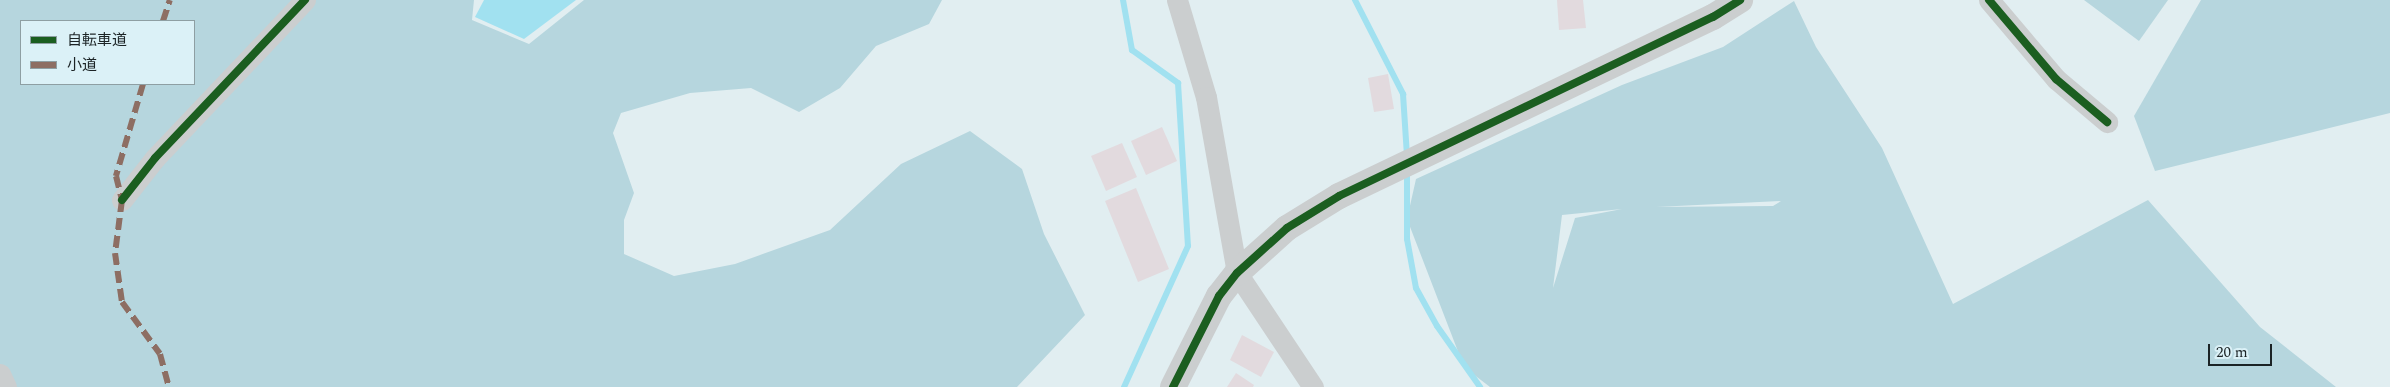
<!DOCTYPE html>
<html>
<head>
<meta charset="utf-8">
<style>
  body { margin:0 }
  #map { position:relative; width:2390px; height:387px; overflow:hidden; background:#e1eef1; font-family:Spectral,"Noto Sans JP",serif }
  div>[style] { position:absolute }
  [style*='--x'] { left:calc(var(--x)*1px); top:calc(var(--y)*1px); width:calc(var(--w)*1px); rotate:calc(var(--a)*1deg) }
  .green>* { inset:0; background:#b6d6de }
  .water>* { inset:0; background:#a1e1f0 }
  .stream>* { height:6px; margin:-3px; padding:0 3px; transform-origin:3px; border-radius:3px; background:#a1e1f0 }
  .building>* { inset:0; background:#e2dade }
  .minor>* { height:21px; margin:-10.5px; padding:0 10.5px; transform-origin:10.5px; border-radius:10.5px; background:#cbcecf }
  .tertiary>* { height:26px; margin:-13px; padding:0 13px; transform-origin:13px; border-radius:13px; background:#cbcecf }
  .quiet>* { height:6px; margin-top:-3px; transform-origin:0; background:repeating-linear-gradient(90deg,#8d6e63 0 12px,transparent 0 18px) }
  .cycleway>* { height:8px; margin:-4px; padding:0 4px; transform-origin:4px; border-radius:4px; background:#1b5e20 }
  span { translate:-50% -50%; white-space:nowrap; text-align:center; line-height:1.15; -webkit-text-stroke:5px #dbf1f7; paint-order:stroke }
  .legend { position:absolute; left:20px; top:20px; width:175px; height:65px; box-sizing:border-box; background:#dbf1f7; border:1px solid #8e9fa3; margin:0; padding:6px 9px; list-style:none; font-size:15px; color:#1b2325 }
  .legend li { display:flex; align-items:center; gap:10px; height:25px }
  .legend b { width:25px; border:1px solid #8e9fa3 }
  .scale { position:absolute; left:2208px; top:344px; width:64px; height:22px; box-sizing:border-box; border:2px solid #1b2325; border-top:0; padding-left:6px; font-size:15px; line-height:18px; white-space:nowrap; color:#1b2325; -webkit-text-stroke:4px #dbf1f7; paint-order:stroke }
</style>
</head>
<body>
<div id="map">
  <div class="green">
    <div style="clip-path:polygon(evenodd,0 0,474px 0,472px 20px,529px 44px,584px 0,942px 0,929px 24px,876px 46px,840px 88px,799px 112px,751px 88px,690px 93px,621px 113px,613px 133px,634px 193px,624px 220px,624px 254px,674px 276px,735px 264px,830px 230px,901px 164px,970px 131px,1022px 169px,1044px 234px,1085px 315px,1017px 387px,0 387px,0 0,21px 21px,194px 21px,194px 84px,21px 84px,21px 21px)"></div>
    <div style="clip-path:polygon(2084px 0,2168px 0,2139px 41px)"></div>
    <div style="clip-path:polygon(2201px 0,2390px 0,2390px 113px,2155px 171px,2134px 116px)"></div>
    <div style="clip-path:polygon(evenodd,1794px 1px,1816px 47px,1882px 148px,1953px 304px,2148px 200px,2260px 327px,2336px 387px,1490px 387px,1464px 367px,1407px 219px,1416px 179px,1622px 85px,1723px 47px,1794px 1px,1781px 201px,1773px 206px,1655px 207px,1656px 207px,1781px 201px,1794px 1px,1622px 209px,1575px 218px,1553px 288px,1562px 215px,1622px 209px)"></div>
  </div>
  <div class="water">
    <div style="clip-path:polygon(484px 0,576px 0,524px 39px,475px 17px)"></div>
  </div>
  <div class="stream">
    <div style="--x:1123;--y:0;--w:51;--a:79.8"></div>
    <div style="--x:1132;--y:50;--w:57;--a:35.7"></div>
    <div style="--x:1178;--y:83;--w:163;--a:86.5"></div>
    <div style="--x:1188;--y:246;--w:155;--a:114.4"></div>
    <div style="--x:1355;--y:0;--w:106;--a:62.9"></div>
    <div style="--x:1403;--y:94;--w:62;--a:86.3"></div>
    <div style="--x:1407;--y:171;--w:68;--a:90"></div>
    <div style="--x:1407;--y:239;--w:50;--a:79.6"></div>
    <div style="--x:1416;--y:288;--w:43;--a:61.1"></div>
    <div style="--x:1437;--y:326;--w:75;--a:54.8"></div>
  </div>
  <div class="building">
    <div style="clip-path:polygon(1557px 0,1583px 0,1586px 28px,1559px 30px)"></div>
    <div style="clip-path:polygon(1388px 74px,1394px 109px,1374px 112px,1368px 78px)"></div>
    <div style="clip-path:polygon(1162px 127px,1177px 161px,1146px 175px,1131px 141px)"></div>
    <div style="clip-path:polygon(1122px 143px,1137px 177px,1106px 191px,1091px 156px)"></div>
    <div style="clip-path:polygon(1136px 188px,1169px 269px,1138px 282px,1105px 201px)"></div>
    <div style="clip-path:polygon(1242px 335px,1274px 352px,1261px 377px,1230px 360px)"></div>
    <div style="clip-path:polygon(1236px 373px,1254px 385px,1253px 387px,1227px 387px)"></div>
  </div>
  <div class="minor">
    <div style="--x:1177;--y:0;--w:101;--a:73.4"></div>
    <div style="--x:1206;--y:97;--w:179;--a:80"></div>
    <div style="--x:1237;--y:273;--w:137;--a:56.3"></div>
    <div style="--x:1989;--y:0;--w:104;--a:49.7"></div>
    <div style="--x:2056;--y:79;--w:67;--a:40.1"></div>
    <div style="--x:122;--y:200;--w:53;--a:-51.8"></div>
    <div style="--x:155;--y:158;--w:218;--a:-46.5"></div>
    <div style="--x:0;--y:374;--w:14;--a:65"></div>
  </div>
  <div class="tertiary">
    <div style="--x:1173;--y:387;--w:102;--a:-63.2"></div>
    <div style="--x:1219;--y:296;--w:29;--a:-52"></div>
    <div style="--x:1237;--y:273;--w:67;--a:-42"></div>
    <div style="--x:1287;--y:228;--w:61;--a:-31.6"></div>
    <div style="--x:1339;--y:196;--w:415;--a:-25.6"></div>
    <div style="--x:1713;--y:17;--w:32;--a:-32"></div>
  </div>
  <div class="quiet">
    <div style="--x:163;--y:21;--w:22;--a:-72"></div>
    <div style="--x:143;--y:84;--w:96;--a:106.4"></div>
    <div style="--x:116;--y:176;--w:25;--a:76"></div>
    <div style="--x:122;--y:200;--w:53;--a:97.5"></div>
    <div style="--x:115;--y:253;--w:49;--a:81.9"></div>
    <div style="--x:122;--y:302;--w:64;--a:53.8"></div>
    <div style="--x:160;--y:354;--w:34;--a:75"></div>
  </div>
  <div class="cycleway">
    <div style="--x:1989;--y:0;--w:104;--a:49.7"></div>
    <div style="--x:2056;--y:79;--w:67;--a:40.1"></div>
    <div style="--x:122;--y:200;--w:53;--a:-51.8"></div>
    <div style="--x:155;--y:158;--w:218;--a:-46.5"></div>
    <div style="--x:1173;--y:387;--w:102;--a:-63.2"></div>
    <div style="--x:1219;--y:296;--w:29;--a:-52"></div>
    <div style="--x:1237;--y:273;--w:67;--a:-42"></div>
    <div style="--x:1287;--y:228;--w:61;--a:-31.6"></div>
    <div style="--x:1339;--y:196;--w:415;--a:-25.6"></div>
    <div style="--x:1713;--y:17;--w:32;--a:-32"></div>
  </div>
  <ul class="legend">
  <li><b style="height:6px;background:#1b5e20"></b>自転車道</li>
  <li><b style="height:6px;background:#8d6e63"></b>小道</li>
  </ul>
  <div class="scale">20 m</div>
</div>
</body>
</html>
